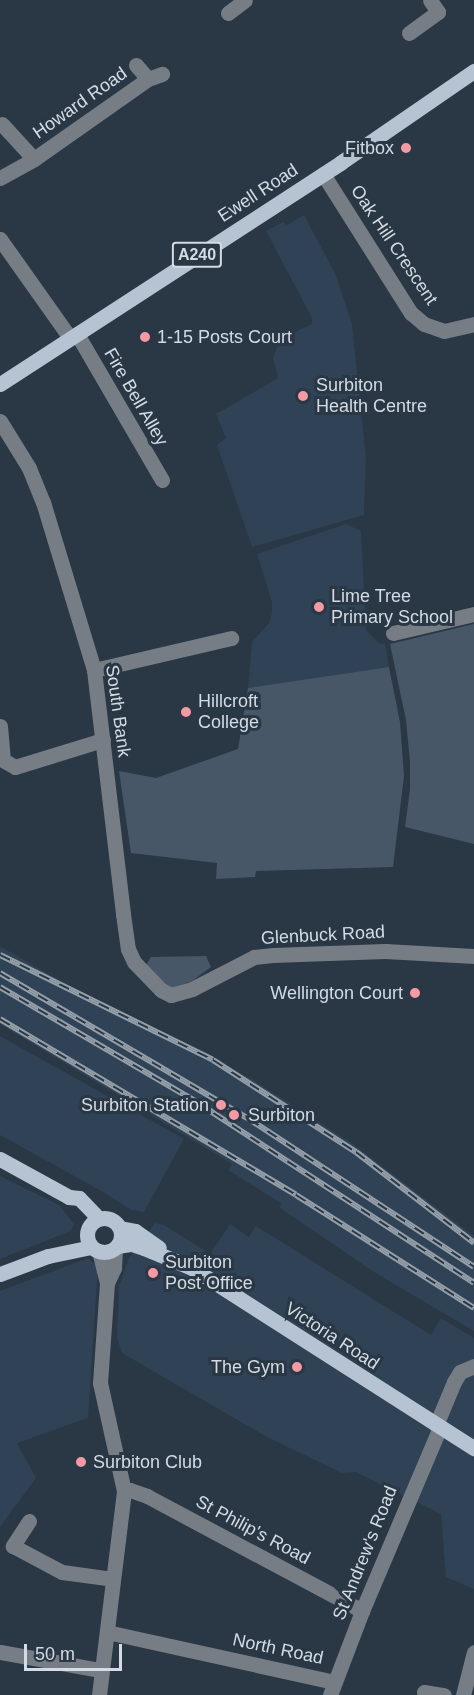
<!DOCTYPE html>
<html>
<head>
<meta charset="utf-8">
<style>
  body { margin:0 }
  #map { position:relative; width:474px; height:1695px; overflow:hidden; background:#2a3745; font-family:Helvetica,sans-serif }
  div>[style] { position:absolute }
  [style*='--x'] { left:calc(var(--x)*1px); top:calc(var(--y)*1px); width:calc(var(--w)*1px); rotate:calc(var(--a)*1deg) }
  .built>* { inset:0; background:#304255 }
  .green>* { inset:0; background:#485768 }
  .minor>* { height:15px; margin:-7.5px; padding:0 7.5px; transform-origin:7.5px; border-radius:7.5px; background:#767d84 }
  .major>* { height:15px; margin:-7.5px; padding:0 7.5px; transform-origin:7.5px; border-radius:7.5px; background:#b6c3d2 }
  .major>.ring { margin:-7.5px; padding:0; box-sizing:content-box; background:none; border:15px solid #b6c3d2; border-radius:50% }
  .rail>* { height:6px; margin-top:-3px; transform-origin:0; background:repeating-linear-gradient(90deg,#2a3745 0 11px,#959fa9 0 22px); box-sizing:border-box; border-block:2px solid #959fa9 }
  .dots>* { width:16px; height:16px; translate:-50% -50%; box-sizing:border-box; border:3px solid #2a3745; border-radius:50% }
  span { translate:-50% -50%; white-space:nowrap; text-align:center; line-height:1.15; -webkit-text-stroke:6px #2a3745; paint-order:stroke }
  .shield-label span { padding:2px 4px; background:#2a3745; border:2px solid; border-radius:4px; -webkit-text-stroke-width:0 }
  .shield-label { font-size:16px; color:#d3dbe4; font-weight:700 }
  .street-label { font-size:18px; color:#d3dbe4 }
  .poi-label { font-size:18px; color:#d3dbe4 }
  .right { translate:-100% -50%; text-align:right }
  .left { translate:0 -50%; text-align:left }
  .scale { position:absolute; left:24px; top:1644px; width:98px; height:27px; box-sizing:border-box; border:3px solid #d3dbe4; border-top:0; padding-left:8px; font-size:18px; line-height:21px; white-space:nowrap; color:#d3dbe4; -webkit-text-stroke:4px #2a3745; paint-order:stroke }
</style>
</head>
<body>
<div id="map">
  <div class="built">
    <div style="clip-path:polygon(304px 215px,335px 273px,352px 324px,366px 458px,364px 515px,252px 547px,217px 445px,226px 438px,216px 414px,278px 378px,273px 358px,277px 348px,297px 331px,312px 324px,312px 318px,266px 231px,283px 222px,287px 225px)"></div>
    <div style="clip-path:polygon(346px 524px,361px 531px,366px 630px,379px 643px,385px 644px,389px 667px,248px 688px,252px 642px,269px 623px,272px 612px,272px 602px,257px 554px)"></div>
    <div style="clip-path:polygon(0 946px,62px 982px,250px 1078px,353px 1144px,474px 1236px,474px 1331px,377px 1274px,280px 1208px,281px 1203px,228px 1170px,232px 1164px,0 1024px)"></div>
    <div style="clip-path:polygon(0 1036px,184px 1139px,144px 1212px,131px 1210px,103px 1192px,0 1135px)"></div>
    <div style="clip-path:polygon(0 1176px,59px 1205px,74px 1224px,71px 1231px,0 1259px)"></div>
    <div style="clip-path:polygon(155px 1223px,164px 1225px,210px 1254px,230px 1224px,249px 1237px,256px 1226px,431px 1335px,441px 1318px,474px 1338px,474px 1589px,446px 1577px,441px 1514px,356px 1472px,342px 1473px,265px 1436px,122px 1353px,117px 1338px,119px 1286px,129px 1258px)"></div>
    <div style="clip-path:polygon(88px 1258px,98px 1267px,88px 1418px,17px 1443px,36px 1478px,0 1527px,0 1291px)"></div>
  </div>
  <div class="green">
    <div style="clip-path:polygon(474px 624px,474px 844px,405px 827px,410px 789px,410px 762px,406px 720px,390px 644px)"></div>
    <div style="clip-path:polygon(389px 667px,400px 722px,404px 776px,393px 867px,256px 871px,255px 877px,216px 879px,217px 863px,131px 853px,119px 771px,156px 778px,238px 749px,248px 688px)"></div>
    <div style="clip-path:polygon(206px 956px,211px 967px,192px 981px,173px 988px,163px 985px,146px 965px,151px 957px)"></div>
  </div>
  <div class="minor">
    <div style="--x:228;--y:13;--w:21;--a:-37"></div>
    <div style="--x:409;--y:33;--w:36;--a:-36"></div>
    <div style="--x:438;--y:12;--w:14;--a:-124"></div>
    <div style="--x:136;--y:65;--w:18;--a:49"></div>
    <div style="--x:2;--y:124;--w:47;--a:47.6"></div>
    <div style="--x:323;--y:174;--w:165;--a:57.7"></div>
    <div style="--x:411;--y:313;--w:17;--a:40"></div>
    <div style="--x:424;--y:324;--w:21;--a:19"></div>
    <div style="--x:444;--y:331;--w:31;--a:-13"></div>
    <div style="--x:0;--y:178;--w:39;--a:-29"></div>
    <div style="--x:34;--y:159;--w:139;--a:-35.1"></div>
    <div style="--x:148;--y:79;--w:15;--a:-20"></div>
    <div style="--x:0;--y:239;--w:121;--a:54.7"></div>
    <div style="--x:77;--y:334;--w:169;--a:59.8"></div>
    <div style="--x:0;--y:421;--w:55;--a:58.3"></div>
    <div style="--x:29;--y:468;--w:37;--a:68"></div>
    <div style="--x:43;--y:502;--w:176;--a:73.1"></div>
    <div style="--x:94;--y:670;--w:246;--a:83.2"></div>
    <div style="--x:123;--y:914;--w:35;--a:82"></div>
    <div style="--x:128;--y:949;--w:14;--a:65"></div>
    <div style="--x:134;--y:962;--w:39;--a:46"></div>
    <div style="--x:161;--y:990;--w:11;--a:27"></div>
    <div style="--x:171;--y:995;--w:22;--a:-16"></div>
    <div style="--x:192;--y:989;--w:70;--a:-27.3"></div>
    <div style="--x:254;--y:957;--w:19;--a:-6"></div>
    <div style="--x:273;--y:955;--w:112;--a:-2"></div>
    <div style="--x:385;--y:951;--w:89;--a:3.2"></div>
    <div style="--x:393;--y:633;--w:83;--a:-13.2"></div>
    <div style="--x:94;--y:670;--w:141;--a:-13.1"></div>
    <div style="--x:0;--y:726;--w:34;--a:85"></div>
    <div style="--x:3;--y:760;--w:14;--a:30"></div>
    <div style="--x:15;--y:767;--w:92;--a:-17.1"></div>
    <div style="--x:107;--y:1283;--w:17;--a:-65"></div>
    <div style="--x:114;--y:1268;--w:20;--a:-87"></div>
    <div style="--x:436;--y:1425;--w:47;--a:-67.3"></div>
    <div style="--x:454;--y:1382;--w:12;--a:-59"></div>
    <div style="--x:460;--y:1372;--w:15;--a:-23"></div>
    <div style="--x:124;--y:1491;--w:6;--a:-9"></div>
    <div style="--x:130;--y:1490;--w:18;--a:19"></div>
    <div style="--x:147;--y:1496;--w:244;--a:28.1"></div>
    <div style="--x:29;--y:1521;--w:30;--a:123"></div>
    <div style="--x:13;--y:1546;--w:55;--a:28"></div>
    <div style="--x:62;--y:1572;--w:51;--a:7.8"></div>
    <div style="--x:107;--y:1632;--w:232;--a:12.4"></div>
    <div style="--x:0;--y:1652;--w:102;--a:10.2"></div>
    <div style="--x:424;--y:1692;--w:20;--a:9"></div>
    <div style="--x:99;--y:1695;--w:206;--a:-83"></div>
    <div style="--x:124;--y:1491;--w:111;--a:-102.5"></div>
    <div style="--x:100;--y:1383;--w:100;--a:-86"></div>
    <div style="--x:107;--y:1283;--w:32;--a:-104"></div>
    <div style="--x:330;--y:1695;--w:90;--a:-69.1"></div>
    <div style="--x:362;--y:1611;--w:200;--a:-67"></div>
    <div style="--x:463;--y:1695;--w:44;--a:-75.7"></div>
  </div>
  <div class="major">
    <div style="--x:0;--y:384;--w:406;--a:-33"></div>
    <div style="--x:340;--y:163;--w:163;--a:-34.5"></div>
    <div style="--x:0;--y:1159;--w:79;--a:28.8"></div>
    <div style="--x:69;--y:1197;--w:10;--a:6"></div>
    <div style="--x:79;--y:1198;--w:28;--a:46"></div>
    <div class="ring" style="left:87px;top:1218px;width:19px;height:19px"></div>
    <div style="--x:120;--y:1228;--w:15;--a:11"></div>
    <div style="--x:135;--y:1231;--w:29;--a:35"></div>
    <div style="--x:117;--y:1246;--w:15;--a:-8"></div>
    <div style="--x:132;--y:1244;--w:13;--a:18"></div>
    <div style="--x:144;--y:1248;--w:52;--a:22.6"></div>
    <div style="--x:192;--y:1268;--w:335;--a:32.6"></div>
    <div style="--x:0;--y:1274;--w:51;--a:-20.6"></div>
    <div style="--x:48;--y:1256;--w:44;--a:-11.8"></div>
  </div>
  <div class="rail">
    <div style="--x:0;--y:955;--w:237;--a:26.2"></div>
    <div style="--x:213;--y:1060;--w:170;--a:32.8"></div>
    <div style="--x:356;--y:1152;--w:149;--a:37.6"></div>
    <div style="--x:0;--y:973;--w:289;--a:30.4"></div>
    <div style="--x:249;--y:1119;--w:269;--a:33.3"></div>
    <div style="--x:0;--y:987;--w:226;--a:30.3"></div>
    <div style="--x:195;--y:1101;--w:333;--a:33.1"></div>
    <div style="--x:0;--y:1019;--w:344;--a:30.7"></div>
    <div style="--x:296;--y:1195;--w:211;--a:32.4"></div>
  </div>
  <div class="dots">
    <div style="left:406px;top:148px;background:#f49aa5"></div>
    <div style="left:145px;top:337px;background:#f49aa5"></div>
    <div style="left:303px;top:396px;background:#f49aa5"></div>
    <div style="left:319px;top:607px;background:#f49aa5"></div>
    <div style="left:186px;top:712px;background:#f49aa5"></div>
    <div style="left:415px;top:993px;background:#f49aa5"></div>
    <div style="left:221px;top:1105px;background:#f49aa5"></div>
    <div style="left:234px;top:1115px;background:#f49aa5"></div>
    <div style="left:153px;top:1273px;background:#f49aa5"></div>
    <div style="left:297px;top:1367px;background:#f49aa5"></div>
    <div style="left:81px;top:1462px;background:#f49aa5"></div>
  </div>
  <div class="shield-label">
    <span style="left:197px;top:255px">A240</span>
  </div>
  <div class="street-label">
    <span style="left:80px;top:103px;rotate:-35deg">Howard Road</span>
    <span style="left:258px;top:193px;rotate:-33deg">Ewell Road</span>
    <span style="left:394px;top:245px;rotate:56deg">Oak Hill Crescent</span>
    <span style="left:136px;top:397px;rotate:60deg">Fire Bell Alley</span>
    <span style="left:118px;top:711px;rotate:82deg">South Bank</span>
    <span style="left:323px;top:935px;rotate:-3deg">Glenbuck Road</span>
    <span style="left:332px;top:1336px;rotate:33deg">Victoria Road</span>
    <span style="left:253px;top:1530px;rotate:28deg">St Philip's Road</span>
    <span style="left:365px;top:1553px;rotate:-68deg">St Andrew's Road</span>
    <span style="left:278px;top:1649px;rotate:12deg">North Road</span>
  </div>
  <div class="poi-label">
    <span class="right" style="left:394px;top:148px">Fitbox</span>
    <span class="left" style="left:157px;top:337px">1-15 Posts Court</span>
    <span class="left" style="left:316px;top:396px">Surbiton<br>Health Centre</span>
    <span class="left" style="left:331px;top:607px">Lime Tree<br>Primary School</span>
    <span class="left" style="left:198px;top:712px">Hillcroft<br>College</span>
    <span class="right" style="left:403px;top:993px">Wellington Court</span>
    <span class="right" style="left:209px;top:1105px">Surbiton Station</span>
    <span class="left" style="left:248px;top:1115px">Surbiton</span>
    <span class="left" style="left:165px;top:1273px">Surbiton<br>Post Office</span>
    <span class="right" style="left:285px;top:1367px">The Gym</span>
    <span class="left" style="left:93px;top:1462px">Surbiton Club</span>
  </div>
  <div class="scale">50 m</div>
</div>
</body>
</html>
